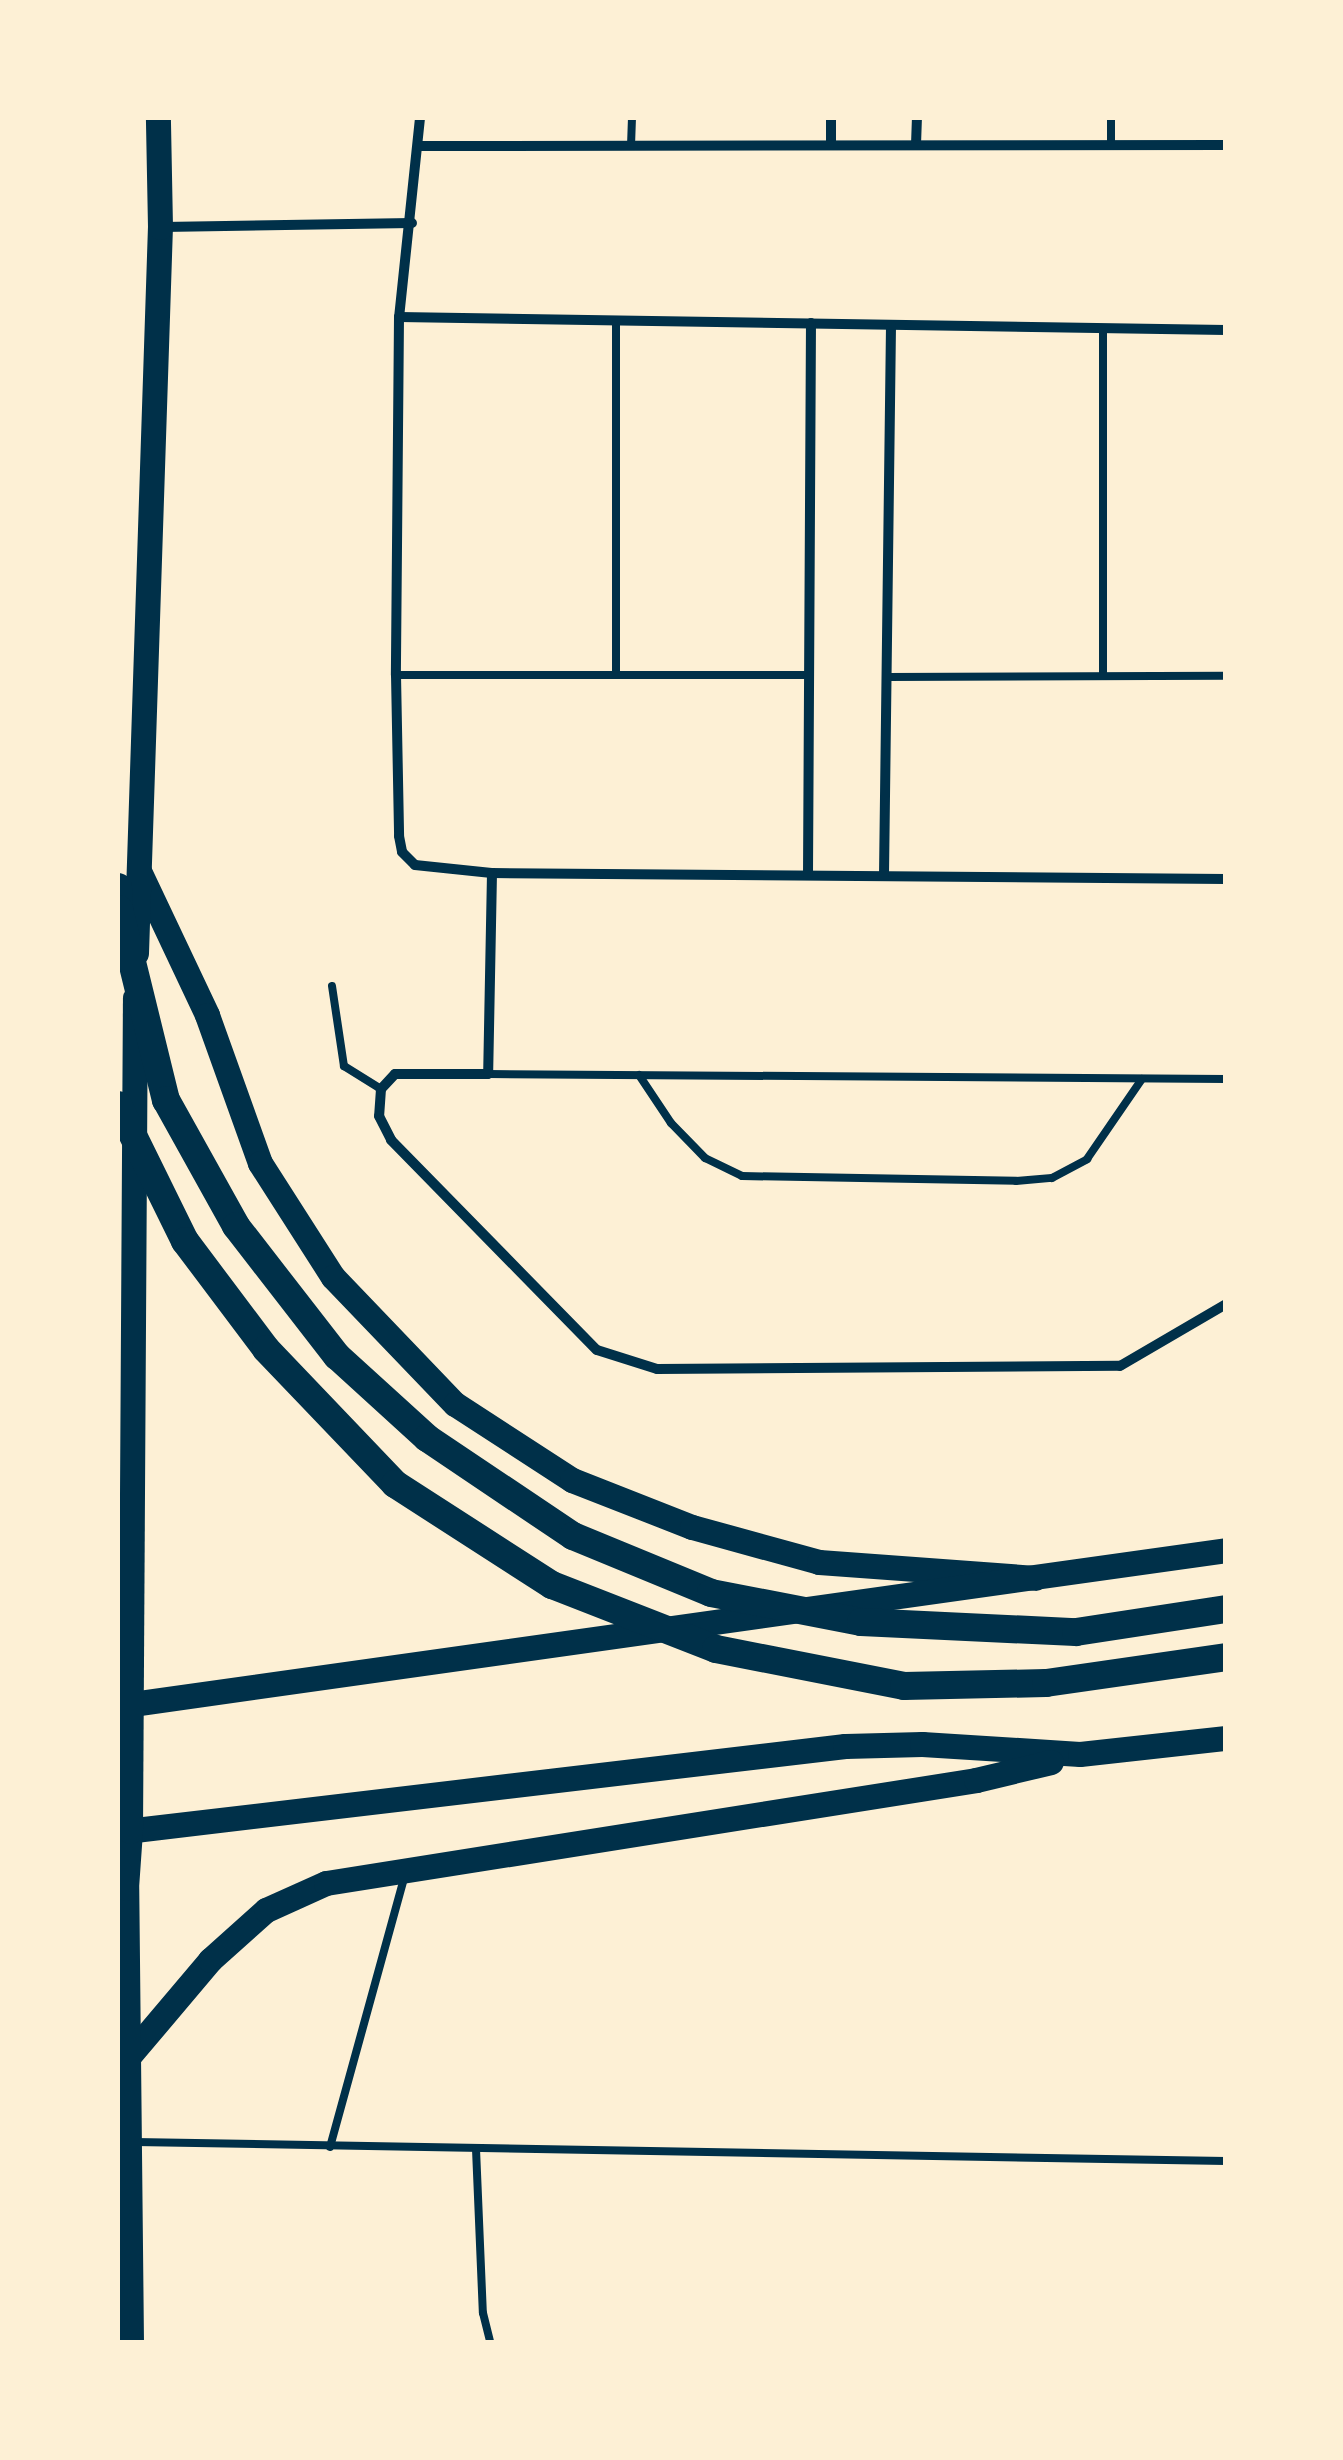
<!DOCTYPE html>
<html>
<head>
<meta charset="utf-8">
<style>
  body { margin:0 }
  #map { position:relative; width:1343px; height:2460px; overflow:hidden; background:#fdf0d5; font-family:"Times New Roman",serif }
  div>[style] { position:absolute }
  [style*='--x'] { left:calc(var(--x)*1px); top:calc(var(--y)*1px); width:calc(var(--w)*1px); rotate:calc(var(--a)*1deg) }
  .service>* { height:8px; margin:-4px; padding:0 4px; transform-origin:4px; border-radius:4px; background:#003049 }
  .minor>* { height:10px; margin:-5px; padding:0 5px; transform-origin:5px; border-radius:5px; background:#003049 }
  .primary>* { height:25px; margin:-12.5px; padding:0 12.5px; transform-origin:12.5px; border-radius:12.5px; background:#003049 }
  .trunk>* { height:28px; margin:-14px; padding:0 14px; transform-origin:14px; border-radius:14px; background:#003049 }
  span { translate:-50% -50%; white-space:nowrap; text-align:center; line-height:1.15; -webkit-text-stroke:8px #fdf0d5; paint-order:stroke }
  .frame { position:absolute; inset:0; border:120px solid #fdf0d5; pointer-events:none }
</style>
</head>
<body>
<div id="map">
  <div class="service">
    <div style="--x:1111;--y:144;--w:26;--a:-90"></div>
    <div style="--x:631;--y:146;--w:28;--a:-88"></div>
    <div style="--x:616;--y:321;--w:354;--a:90"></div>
    <div style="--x:396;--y:675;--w:413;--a:0"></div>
    <div style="--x:1103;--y:676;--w:348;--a:-90"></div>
    <div style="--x:887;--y:677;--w:339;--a:-0.2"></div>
    <div style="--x:332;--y:986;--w:81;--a:81.5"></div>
    <div style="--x:344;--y:1066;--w:44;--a:31.9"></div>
    <div style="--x:488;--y:1074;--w:738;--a:0.39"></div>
    <div style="--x:639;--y:1075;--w:58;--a:56.3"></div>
    <div style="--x:671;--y:1123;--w:49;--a:45.8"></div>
    <div style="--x:705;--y:1158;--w:41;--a:25.9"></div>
    <div style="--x:742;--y:1176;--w:274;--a:1"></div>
    <div style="--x:1016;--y:1181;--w:36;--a:-5"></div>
    <div style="--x:1052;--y:1178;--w:40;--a:-28"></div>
    <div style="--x:1087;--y:1159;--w:97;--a:-55.5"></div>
    <div style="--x:135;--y:2142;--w:1091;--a:1"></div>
    <div style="--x:330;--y:2147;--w:283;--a:-74.6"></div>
    <div style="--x:476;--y:2149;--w:164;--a:87.6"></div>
    <div style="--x:483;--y:2313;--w:30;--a:76"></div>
  </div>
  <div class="minor">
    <div style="--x:420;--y:118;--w:200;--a:96"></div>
    <div style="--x:399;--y:317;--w:358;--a:90.5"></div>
    <div style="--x:396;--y:675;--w:161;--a:88.9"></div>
    <div style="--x:399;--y:836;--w:16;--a:79"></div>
    <div style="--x:402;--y:852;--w:18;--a:45"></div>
    <div style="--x:415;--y:865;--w:77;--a:5.9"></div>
    <div style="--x:492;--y:873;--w:734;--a:0.47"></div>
    <div style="--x:831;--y:145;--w:27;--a:-90"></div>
    <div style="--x:916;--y:145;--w:27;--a:-88"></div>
    <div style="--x:420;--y:146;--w:806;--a:-0.07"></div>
    <div style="--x:163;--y:227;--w:249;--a:-0.9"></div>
    <div style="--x:399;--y:317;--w:827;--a:0.9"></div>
    <div style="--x:492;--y:873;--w:201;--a:91.1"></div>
    <div style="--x:488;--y:1074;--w:93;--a:180"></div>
    <div style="--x:395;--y:1074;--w:21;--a:133"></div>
    <div style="--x:381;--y:1089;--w:27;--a:94"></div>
    <div style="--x:379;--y:1116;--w:27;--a:63"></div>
    <div style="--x:391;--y:1140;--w:294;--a:45.6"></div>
    <div style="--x:597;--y:1350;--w:63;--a:17.6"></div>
    <div style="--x:657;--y:1369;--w:463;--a:-0.4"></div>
    <div style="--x:1120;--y:1366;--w:123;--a:-30.3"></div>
    <div style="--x:808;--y:875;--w:552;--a:-89.69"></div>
    <div style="--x:884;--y:875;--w:550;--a:-89.27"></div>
  </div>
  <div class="primary">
    <div style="--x:140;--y:873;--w:157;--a:64.7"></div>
    <div style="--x:207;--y:1015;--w:157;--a:70.3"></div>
    <div style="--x:260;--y:1163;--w:135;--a:57.4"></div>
    <div style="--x:333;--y:1277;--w:176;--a:46.2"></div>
    <div style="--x:455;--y:1404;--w:140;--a:33"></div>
    <div style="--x:572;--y:1480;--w:129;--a:21.4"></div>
    <div style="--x:692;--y:1527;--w:132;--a:15.4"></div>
    <div style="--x:819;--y:1562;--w:217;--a:4.2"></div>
    <div style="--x:136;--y:953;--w:726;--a:-88.11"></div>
    <div style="--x:160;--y:227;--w:109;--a:-91.1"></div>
    <div style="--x:118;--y:1706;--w:1119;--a:-8.01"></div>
    <div style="--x:118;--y:1832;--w:732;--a:-6.75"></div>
    <div style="--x:845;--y:1746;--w:77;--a:-1.5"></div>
    <div style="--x:922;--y:1744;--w:158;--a:3.6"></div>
    <div style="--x:1080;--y:1754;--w:147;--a:-6.3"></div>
    <div style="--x:129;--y:2056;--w:126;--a:-49.8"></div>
    <div style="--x:210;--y:1960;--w:75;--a:-41.8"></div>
    <div style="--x:266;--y:1910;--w:66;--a:-24.2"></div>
    <div style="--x:326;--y:1883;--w:658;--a:-9"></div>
    <div style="--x:976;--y:1780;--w:77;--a:-13.5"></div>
    <div style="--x:131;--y:2342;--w:454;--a:-90.6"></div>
    <div style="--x:126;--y:1888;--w:57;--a:-86"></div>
    <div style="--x:130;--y:1831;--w:833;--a:-89.66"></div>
  </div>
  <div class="trunk">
    <div style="--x:118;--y:887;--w:22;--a:87"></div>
    <div style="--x:119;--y:909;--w:197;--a:76.2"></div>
    <div style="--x:166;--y:1100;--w:144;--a:60.9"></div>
    <div style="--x:236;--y:1226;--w:165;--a:52.2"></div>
    <div style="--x:337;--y:1356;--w:122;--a:42.3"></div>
    <div style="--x:427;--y:1438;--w:176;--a:33.9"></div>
    <div style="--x:573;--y:1536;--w:149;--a:22.4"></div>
    <div style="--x:711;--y:1593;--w:153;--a:10.9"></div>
    <div style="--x:861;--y:1622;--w:215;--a:2.7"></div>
    <div style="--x:1076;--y:1632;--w:152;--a:-8.7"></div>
    <div style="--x:118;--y:1105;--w:152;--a:63.8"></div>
    <div style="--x:185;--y:1241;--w:135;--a:53.1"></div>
    <div style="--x:266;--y:1349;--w:187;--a:46.3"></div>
    <div style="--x:395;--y:1484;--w:187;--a:32.8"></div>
    <div style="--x:552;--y:1585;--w:176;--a:21.3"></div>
    <div style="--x:716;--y:1649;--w:192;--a:11.1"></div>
    <div style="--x:904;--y:1686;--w:142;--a:-1.2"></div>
    <div style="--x:1046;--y:1683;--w:182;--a:-8.2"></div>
  </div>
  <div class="frame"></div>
</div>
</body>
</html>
